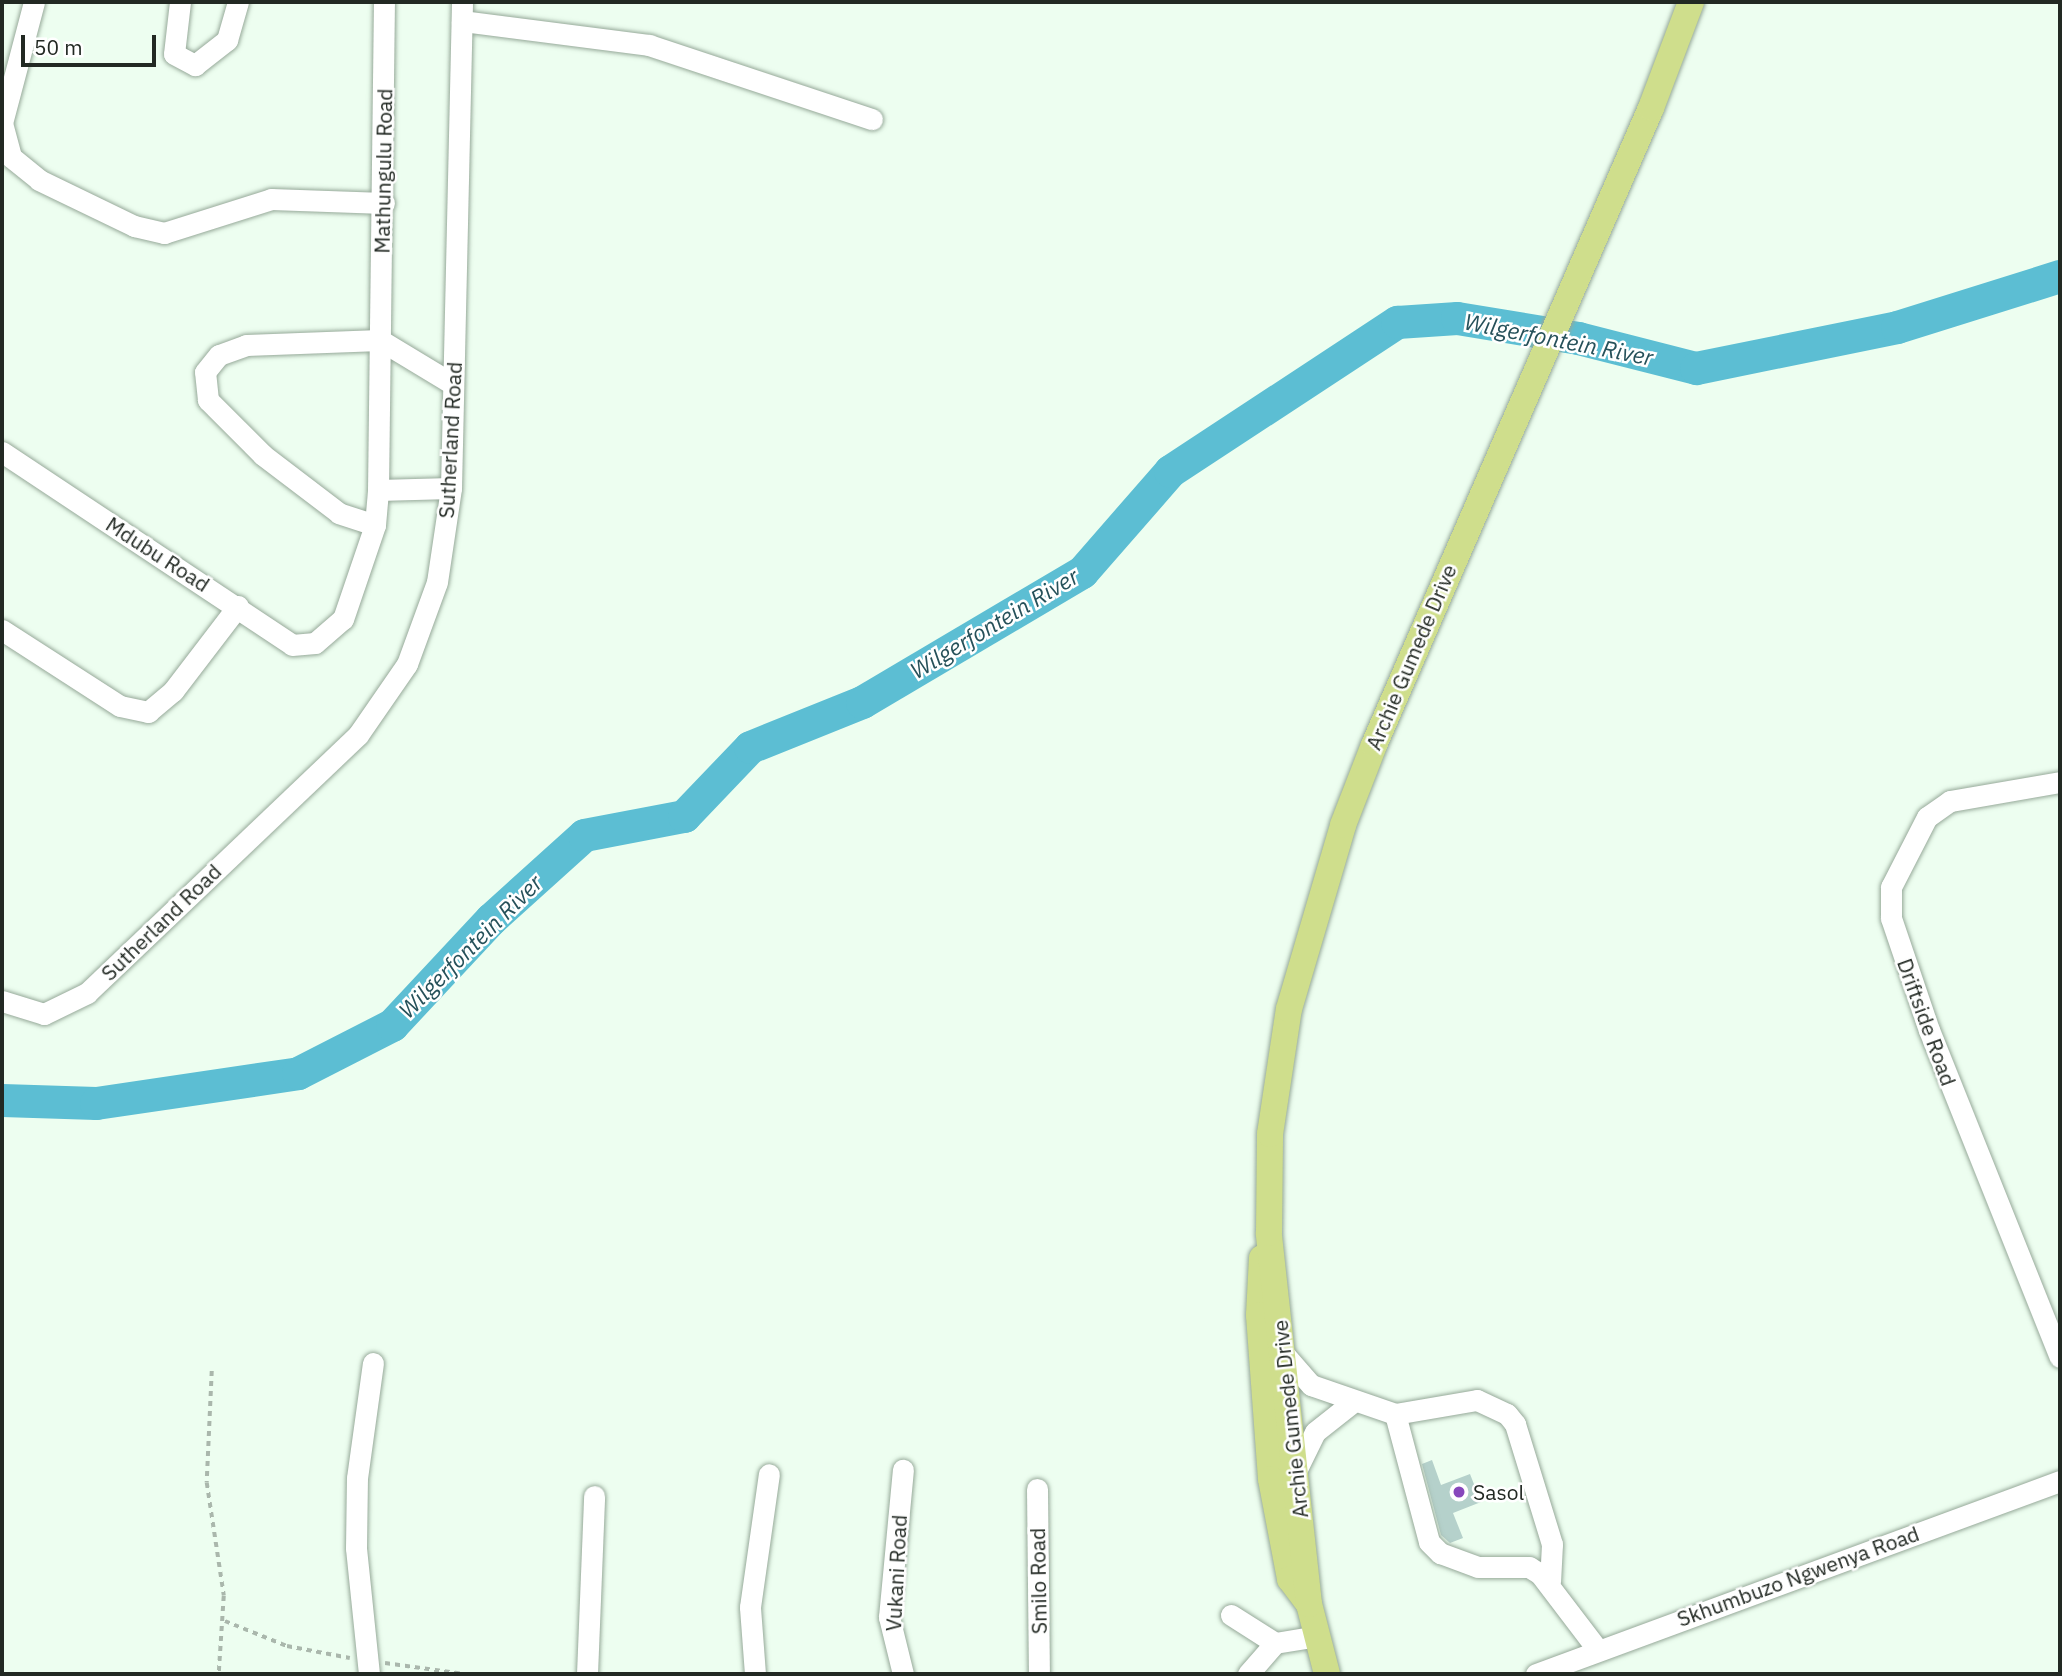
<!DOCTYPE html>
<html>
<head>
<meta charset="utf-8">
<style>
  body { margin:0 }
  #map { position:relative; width:2062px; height:1676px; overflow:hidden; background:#edfef0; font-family:"IBM Plex Sans",sans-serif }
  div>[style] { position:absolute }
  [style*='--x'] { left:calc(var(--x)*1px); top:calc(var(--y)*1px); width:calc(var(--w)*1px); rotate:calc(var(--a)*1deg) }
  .river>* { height:33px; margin:-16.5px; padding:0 16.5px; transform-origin:16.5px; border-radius:16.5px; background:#5cbed3 }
  .building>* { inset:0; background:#b5d1cb }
  .path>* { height:3.5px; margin-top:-1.75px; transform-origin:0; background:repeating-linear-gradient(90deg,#aab7ac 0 5px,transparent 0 10px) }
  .roads { filter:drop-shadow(0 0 2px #96a999) drop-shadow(0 0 2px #96a999) }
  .minor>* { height:21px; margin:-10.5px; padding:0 10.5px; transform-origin:10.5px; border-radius:10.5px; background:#fff }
  .major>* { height:26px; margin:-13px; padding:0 13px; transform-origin:13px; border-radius:13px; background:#cfde8c }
  .dots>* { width:19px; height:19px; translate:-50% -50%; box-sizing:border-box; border:4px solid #fff; border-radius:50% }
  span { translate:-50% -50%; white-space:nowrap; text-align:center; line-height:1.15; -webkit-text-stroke:5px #fff; paint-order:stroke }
  .street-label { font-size:21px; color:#222923 }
  .poi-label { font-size:21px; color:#222923 }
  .left { translate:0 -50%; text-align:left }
  .water-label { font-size:23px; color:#26515a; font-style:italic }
  .frame { position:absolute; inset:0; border:4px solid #222923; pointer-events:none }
  .scale { position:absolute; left:21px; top:35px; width:135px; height:32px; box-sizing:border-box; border:4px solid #222923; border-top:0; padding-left:9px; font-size:21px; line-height:24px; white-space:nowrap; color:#222923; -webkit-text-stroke:5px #fff; paint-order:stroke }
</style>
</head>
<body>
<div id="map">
  <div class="river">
    <div style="--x:2;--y:1100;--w:94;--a:1.8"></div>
    <div style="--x:96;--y:1103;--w:204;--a:-8.4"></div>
    <div style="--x:298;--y:1073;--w:106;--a:-27.1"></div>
    <div style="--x:392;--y:1025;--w:145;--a:-47"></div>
    <div style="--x:491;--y:919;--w:125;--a:-42.1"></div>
    <div style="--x:584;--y:835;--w:102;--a:-10.8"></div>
    <div style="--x:684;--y:816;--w:95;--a:-46.3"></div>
    <div style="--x:750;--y:747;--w:121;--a:-21.9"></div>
    <div style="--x:862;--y:702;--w:256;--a:-30.6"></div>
    <div style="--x:1082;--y:572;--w:134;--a:-48.9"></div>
    <div style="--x:1170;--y:471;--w:272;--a:-33.3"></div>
    <div style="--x:1397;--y:322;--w:60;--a:-3.8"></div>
    <div style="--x:1457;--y:318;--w:123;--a:9.4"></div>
    <div style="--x:1578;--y:338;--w:122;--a:14.3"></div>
    <div style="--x:1696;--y:368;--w:205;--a:-11.5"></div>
    <div style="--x:1897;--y:327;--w:171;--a:-17.4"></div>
  </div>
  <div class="building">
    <div style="clip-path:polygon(1432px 1460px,1441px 1485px,1470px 1474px,1481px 1502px,1453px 1513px,1463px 1538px,1450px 1543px,1441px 1535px,1422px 1464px)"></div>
  </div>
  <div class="path">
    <div style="--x:212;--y:1371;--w:112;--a:92.6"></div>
    <div style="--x:207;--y:1483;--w:114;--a:81.4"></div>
    <div style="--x:224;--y:1596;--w:78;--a:93.7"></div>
    <div style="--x:225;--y:1621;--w:67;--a:22"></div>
    <div style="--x:287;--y:1646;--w:64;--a:10.8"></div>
    <div style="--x:385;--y:1663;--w:80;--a:7.9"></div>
  </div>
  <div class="roads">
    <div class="minor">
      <div style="--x:34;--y:2;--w:125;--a:104.8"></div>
      <div style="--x:2;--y:123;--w:35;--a:75"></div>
      <div style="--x:11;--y:157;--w:36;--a:39"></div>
      <div style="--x:39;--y:180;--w:106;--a:25.8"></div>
      <div style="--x:134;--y:226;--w:31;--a:13"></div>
      <div style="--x:164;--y:233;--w:112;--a:-17.6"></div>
      <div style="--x:271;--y:199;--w:113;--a:2"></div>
      <div style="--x:180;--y:2;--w:52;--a:96.6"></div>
      <div style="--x:174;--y:54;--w:24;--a:28"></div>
      <div style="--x:195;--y:65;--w:41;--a:-38"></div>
      <div style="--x:227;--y:40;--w:40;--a:-74"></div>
      <div style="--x:462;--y:21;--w:189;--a:7.3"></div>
      <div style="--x:649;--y:45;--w:235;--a:18.4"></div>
      <div style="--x:2;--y:452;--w:348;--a:33.6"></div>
      <div style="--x:292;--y:645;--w:23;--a:-5"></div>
      <div style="--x:315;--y:643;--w:37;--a:-41"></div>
      <div style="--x:343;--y:619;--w:99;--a:-71.2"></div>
      <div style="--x:375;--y:525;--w:35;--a:-85"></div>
      <div style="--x:378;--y:490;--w:488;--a:-89.3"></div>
      <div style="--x:378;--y:490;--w:73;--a:-1.6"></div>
      <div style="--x:375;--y:525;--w:38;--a:-162"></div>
      <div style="--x:339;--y:513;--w:96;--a:-142.7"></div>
      <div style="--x:263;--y:455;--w:78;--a:-135"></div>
      <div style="--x:208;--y:400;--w:28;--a:-96"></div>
      <div style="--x:205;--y:372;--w:22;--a:-51"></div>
      <div style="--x:219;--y:355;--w:29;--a:-20"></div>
      <div style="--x:246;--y:345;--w:134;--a:-2.1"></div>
      <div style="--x:380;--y:340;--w:85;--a:31.1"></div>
      <div style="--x:2;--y:630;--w:140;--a:32.8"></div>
      <div style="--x:120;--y:706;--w:29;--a:12"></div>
      <div style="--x:148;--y:712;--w:33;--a:-40"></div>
      <div style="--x:173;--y:691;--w:107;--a:-52.6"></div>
      <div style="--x:2060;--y:782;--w:112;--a:170.2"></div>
      <div style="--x:1950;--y:801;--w:28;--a:145"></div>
      <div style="--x:1927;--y:817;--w:79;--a:117.2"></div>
      <div style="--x:1891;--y:887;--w:31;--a:90"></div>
      <div style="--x:1891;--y:918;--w:118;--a:71.3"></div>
      <div style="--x:1929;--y:1030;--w:352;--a:68.2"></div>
      <div style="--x:2;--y:1001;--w:44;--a:17.2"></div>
      <div style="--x:44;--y:1014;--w:48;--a:-26"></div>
      <div style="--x:87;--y:993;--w:374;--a:-43.6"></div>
      <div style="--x:358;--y:735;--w:86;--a:-55.4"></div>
      <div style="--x:407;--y:664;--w:87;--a:-69.9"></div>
      <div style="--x:437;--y:582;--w:95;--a:-81.5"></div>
      <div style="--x:451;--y:488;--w:486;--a:-88.7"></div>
      <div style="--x:1283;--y:1353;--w:43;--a:48.8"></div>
      <div style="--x:1311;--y:1385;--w:89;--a:19"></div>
      <div style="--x:1395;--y:1414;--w:132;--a:75.1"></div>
      <div style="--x:1429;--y:1542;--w:16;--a:45"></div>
      <div style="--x:1440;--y:1553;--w:40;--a:20.2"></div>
      <div style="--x:1478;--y:1567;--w:51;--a:0"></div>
      <div style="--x:1529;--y:1567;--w:13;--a:32"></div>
      <div style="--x:1540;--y:1574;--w:96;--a:52.7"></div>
      <div style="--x:1395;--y:1414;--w:83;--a:-9.7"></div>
      <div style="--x:1477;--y:1400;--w:33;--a:25"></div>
      <div style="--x:1507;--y:1414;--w:13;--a:51"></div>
      <div style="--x:1515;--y:1424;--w:126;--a:72.9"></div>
      <div style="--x:1552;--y:1544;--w:37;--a:93"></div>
      <div style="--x:1296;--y:1471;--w:43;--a:-64"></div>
      <div style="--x:1315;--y:1432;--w:48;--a:-38.3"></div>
      <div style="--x:1037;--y:1489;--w:185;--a:89.4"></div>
      <div style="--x:1231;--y:1615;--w:52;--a:32.5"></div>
      <div style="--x:1275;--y:1643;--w:44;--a:-9.2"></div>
      <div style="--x:369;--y:1674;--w:127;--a:-95.9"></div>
      <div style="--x:356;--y:1548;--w:70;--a:-89.2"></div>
      <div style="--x:357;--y:1478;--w:116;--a:-82.1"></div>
      <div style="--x:587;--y:1674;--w:178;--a:-87.7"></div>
      <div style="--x:755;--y:1674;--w:67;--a:-94.3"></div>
      <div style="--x:750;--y:1607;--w:134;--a:-81.9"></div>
      <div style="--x:903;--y:1674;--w:59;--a:-103.8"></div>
      <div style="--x:889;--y:1617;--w:148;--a:-84.6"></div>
      <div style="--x:1248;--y:1674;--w:41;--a:-48.9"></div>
      <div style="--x:1536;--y:1674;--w:558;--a:-20.22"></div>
    </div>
    <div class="major">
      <div style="--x:1262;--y:1258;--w:57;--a:93"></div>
      <div style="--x:1259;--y:1315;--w:164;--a:85.8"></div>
      <div style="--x:1271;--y:1479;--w:102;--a:79.2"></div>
      <div style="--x:1290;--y:1579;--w:31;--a:53"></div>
      <div style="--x:1327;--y:1674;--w:72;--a:-104.4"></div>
      <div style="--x:1309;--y:1604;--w:373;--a:-96.2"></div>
      <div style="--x:1269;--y:1233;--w:99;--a:-89.4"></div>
      <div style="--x:1270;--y:1134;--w:126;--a:-81.4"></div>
      <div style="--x:1289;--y:1009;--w:192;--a:-73.6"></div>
      <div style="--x:1343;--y:825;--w:86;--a:-68.8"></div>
      <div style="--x:1374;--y:745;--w:695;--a:-66.5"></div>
      <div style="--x:1651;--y:108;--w:113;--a:-69.3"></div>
    </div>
  </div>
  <div class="dots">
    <div style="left:1459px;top:1492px;background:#8747bc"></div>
  </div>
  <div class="street-label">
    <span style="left:383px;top:171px;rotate:-89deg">Mathungulu Road</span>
    <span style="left:450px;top:440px;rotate:-87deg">Sutherland Road</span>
    <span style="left:158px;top:554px;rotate:33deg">Mdubu Road</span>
    <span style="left:1411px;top:657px;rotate:-67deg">Archie Gumede Drive</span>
    <span style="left:161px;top:922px;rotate:-44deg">Sutherland Road</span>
    <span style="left:1927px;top:1022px;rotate:70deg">Driftside Road</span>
    <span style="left:1290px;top:1419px;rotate:-96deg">Archie Gumede Drive</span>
    <span style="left:896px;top:1573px;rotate:-87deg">Vukani Road</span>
    <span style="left:1798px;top:1576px;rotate:-20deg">Skhumbuzo Ngwenya Road</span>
    <span style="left:1038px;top:1581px;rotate:-91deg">Smilo Road</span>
  </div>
  <div class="poi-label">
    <span class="left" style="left:1473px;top:1492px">Sasol</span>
  </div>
  <div class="water-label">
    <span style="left:1559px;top:339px;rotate:11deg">Wilgerfontein River</span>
    <span style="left:994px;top:623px;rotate:-31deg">Wilgerfontein River</span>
    <span style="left:470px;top:946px;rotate:-45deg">Wilgerfontein River</span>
  </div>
  <div class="frame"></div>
  <div class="scale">50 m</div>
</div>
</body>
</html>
